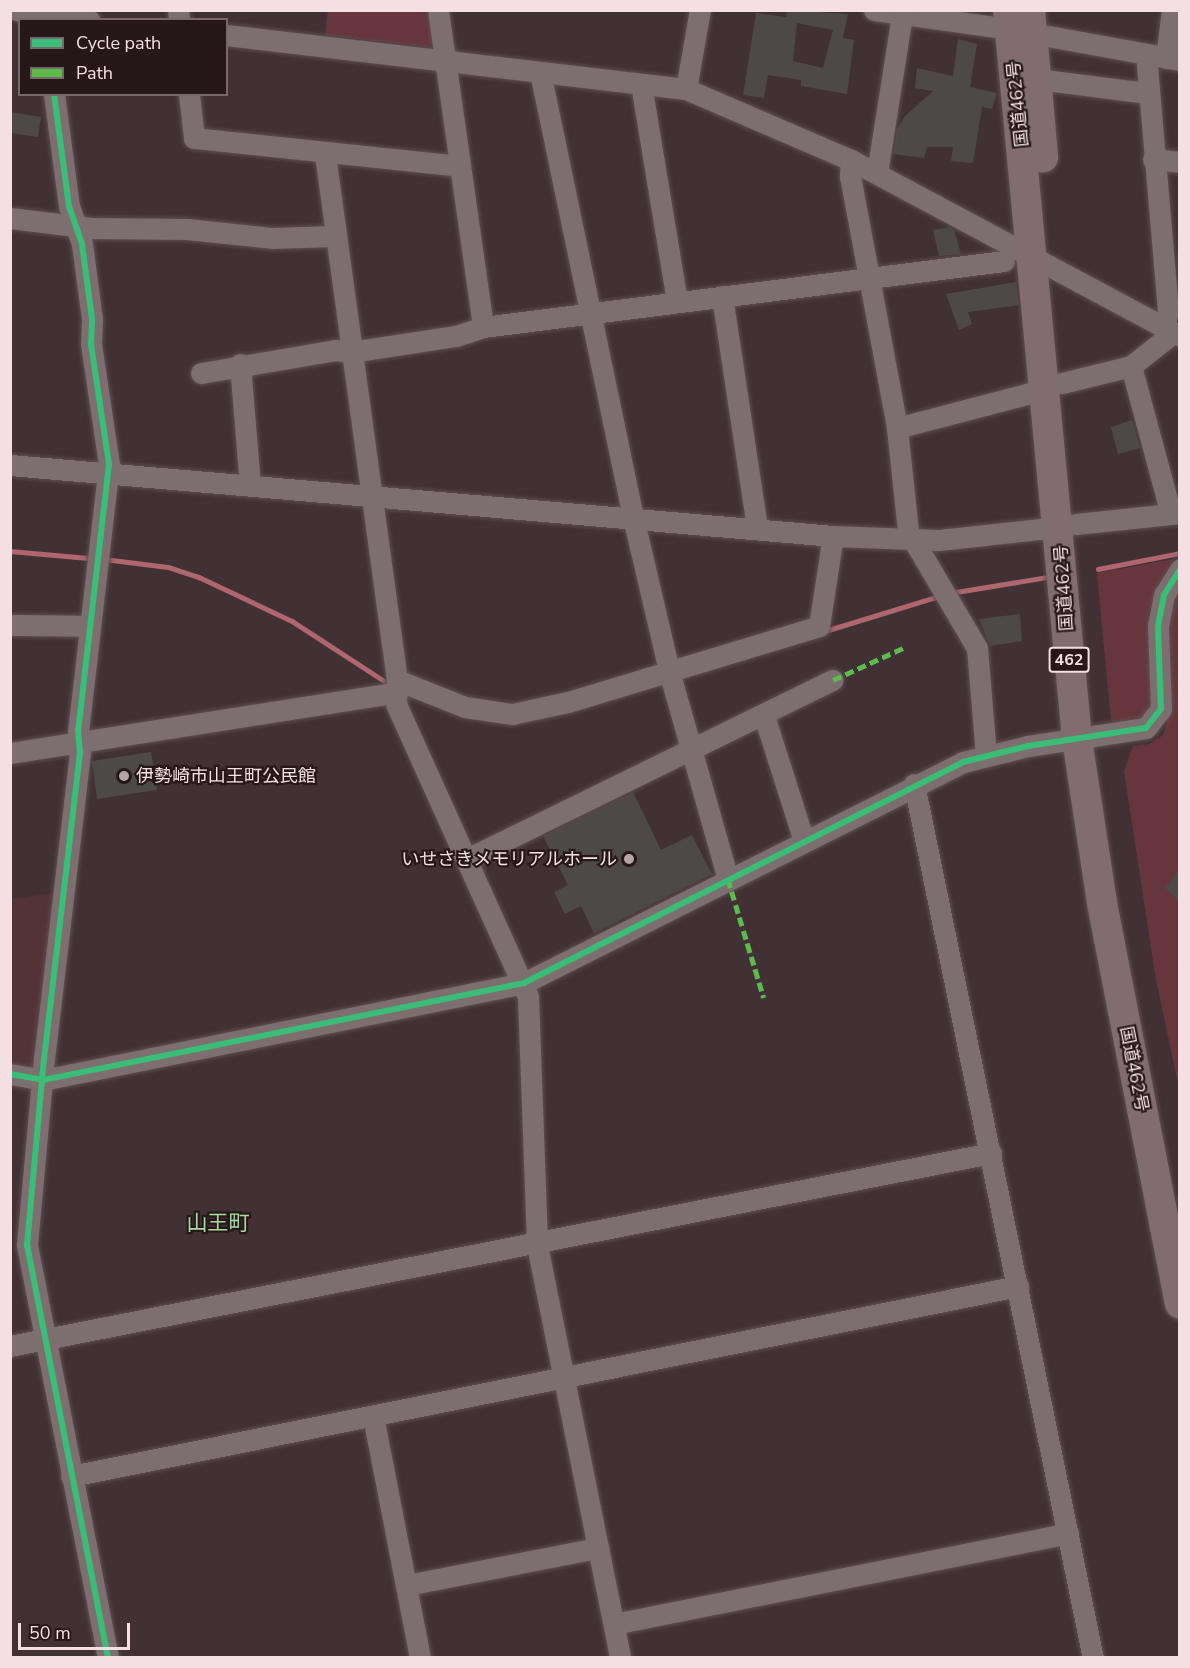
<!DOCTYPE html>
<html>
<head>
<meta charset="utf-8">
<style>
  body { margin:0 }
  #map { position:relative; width:1190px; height:1668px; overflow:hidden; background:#423134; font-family:"Nunito Sans","Noto Sans JP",sans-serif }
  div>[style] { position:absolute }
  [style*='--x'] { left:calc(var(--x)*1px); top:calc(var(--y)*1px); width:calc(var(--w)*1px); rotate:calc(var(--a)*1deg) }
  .built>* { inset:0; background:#543337 }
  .green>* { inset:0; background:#67363d }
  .stream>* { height:4.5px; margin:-2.25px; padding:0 2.25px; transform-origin:2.25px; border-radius:2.25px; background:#af666f }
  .building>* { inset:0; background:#4d4946 }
  .roads { filter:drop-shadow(0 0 2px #5d4e50) drop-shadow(0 0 2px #5d4e50) }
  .minor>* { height:21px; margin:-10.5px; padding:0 10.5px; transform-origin:10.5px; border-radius:10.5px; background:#7d6e70 }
  .highway>* { height:30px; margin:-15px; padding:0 15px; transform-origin:15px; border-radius:15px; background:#816d70 }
  .quiet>* { height:4.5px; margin-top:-2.25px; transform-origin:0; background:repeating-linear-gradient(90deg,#5cbc4b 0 9px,transparent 0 13.5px) }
  .cycleway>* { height:6px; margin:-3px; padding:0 3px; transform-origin:3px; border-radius:3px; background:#3abd76 }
  .dots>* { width:16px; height:16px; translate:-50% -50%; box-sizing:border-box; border:3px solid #26181a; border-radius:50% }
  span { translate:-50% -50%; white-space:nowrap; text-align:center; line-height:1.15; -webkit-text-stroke:4.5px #26181a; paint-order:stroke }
  .shield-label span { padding:2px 4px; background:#26181a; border:2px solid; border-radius:4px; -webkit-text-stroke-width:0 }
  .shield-label { font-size:16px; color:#f4e0e2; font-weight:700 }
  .street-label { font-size:18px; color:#f4e0e2 }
  .poi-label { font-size:18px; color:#f4e0e2 }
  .left { translate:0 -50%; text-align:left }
  .right { translate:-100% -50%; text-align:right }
  .quarter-label { font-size:21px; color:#a4db9f }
  .frame { position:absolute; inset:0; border:12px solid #f4e0e2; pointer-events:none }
  .legend { position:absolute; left:18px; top:18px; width:210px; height:78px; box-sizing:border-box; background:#26181a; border:2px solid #78686a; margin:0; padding:8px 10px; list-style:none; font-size:18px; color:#f4e0e2 }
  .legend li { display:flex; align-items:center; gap:12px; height:30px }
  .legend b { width:30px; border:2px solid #78686a }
  .scale { position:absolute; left:18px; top:1623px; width:112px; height:27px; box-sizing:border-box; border:3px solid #f4e0e2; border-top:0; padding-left:8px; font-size:18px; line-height:21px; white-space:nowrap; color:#f4e0e2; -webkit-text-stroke:4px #26181a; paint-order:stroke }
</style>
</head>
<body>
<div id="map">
  <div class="built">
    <div style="clip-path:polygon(53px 893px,36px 1074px,11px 1070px,10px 899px)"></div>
  </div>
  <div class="green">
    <div style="clip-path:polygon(328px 11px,430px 11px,435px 41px,428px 47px,325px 35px)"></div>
    <div style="clip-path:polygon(1174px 559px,1157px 587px,1149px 615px,1154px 701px,1147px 717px,1119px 726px,1111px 720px,1097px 573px)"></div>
    <div style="clip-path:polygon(1179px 594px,1179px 1088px,1156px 980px,1124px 771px,1133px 746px,1149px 744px,1163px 735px,1170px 711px,1166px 633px,1171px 599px)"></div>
  </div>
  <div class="stream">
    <div style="--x:10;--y:551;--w:78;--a:5.1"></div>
    <div style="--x:104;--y:559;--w:64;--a:7.1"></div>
    <div style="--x:168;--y:567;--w:33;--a:18"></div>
    <div style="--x:199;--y:577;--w:103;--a:25.3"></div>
    <div style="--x:292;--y:621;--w:112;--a:33"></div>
    <div style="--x:1098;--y:569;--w:84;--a:-11"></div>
    <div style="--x:956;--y:592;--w:93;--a:-9.3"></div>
    <div style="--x:825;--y:631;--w:116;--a:-17"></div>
  </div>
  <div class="building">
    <div style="clip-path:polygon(evenodd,787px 10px,848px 14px,843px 38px,854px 40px,847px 94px,801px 86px,801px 80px,768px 75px,764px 98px,743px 95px,756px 13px,786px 17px,787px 10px,797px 23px,833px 30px,823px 68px,793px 61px,797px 23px)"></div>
    <div style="clip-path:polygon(958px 39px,977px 44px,970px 87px,997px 93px,992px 109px,982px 107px,973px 163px,951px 161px,953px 147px,927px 147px,924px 158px,893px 154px,897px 129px,905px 116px,933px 91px,915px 88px,917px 68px,953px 76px)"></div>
    <div style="clip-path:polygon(10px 112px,41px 117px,38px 137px,10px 133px)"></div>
    <div style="clip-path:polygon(950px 227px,954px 230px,961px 254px,939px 256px,933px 230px)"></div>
    <div style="clip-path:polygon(1016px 282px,1019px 305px,968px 312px,972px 324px,959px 330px,946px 294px)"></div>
    <div style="clip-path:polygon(1132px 420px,1140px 448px,1118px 454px,1111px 427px)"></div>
    <div style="clip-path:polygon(1020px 614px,1022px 641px,990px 646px,979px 619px)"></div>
    <div style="clip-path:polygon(151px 752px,157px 790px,97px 799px,92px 761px)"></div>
    <div style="clip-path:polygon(633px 792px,661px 850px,692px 835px,712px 874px,594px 933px,581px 906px,565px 914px,554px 892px,568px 885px,543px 836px)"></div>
    <div style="clip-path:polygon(1179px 870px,1179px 901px,1165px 888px)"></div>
  </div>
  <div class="roads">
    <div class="minor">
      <div style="--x:17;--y:10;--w:73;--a:7.9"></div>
      <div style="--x:178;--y:10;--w:10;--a:84"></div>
      <div style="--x:438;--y:10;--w:320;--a:81.9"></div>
      <div style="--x:874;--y:10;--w:122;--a:8"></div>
      <div style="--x:226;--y:35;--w:463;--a:6.7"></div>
      <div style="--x:686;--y:89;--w:180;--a:23.3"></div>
      <div style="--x:851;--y:160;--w:373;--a:28.1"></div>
      <div style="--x:1048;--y:36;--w:134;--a:10.3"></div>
      <div style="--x:1146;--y:54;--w:258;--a:85.1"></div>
      <div style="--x:1168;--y:311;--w:17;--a:103"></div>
      <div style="--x:1166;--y:58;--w:48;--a:-82.9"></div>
      <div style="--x:540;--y:72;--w:455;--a:78.2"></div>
      <div style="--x:633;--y:517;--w:158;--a:76.8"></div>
      <div style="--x:669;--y:671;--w:216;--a:74.2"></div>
      <div style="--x:1037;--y:79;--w:111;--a:7.3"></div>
      <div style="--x:641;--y:84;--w:221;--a:80.6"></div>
      <div style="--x:686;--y:89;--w:80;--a:-80"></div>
      <div style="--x:54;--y:94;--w:113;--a:82.4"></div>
      <div style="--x:69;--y:206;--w:40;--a:71.1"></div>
      <div style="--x:82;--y:244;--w:76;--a:82.4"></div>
      <div style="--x:92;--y:319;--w:25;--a:92"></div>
      <div style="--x:91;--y:344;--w:121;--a:81.5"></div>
      <div style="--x:109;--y:464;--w:268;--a:96.6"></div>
      <div style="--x:78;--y:730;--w:23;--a:85"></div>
      <div style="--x:80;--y:753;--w:307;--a:96.7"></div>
      <div style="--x:44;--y:1058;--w:188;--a:95.2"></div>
      <div style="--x:27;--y:1245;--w:421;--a:78.9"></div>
      <div style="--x:189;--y:94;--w:44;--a:83.5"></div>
      <div style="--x:194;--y:138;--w:266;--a:6"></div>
      <div style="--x:325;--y:154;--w:531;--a:82.21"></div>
      <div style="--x:397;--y:680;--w:24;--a:92"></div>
      <div style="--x:396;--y:704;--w:321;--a:65.7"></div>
      <div style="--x:528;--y:997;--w:248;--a:87.9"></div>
      <div style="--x:537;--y:1245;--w:421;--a:78.6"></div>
      <div style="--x:1153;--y:159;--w:27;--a:6"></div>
      <div style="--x:851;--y:160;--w:16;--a:94"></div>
      <div style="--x:850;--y:176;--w:256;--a:79.4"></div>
      <div style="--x:897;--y:428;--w:104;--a:83.9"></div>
      <div style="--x:908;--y:531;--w:136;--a:59.5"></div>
      <div style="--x:977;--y:648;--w:107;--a:85.2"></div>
      <div style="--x:877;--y:173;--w:160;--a:-81"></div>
      <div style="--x:10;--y:218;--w:82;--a:7"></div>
      <div style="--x:91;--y:228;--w:96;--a:0.6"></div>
      <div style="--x:187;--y:229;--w:85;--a:6"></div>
      <div style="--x:272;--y:238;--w:62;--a:-1.8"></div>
      <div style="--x:722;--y:296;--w:235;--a:81.4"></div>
      <div style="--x:240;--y:364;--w:122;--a:85.3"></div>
      <div style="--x:1131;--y:366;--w:153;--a:74.9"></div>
      <div style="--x:201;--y:373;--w:136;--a:-9.7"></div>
      <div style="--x:335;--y:350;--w:16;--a:7"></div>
      <div style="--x:351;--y:352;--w:106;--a:-8.7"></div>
      <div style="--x:456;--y:336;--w:28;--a:-18"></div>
      <div style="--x:483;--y:327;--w:525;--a:-7.22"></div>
      <div style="--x:1062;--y:383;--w:71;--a:-13.8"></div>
      <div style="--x:1131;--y:366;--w:53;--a:-38.2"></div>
      <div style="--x:897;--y:428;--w:154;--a:-14.7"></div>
      <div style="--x:10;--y:465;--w:826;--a:4.93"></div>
      <div style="--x:833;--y:536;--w:106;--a:2.2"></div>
      <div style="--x:939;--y:540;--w:121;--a:-6.2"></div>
      <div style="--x:1076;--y:524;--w:105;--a:-6"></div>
      <div style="--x:10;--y:625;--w:80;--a:0.7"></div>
      <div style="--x:397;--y:680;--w:73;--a:21.7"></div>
      <div style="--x:465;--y:707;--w:48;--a:8.5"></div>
      <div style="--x:512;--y:714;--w:57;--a:-12.1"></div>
      <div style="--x:568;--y:702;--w:262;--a:-16.8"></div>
      <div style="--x:819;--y:626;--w:91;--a:-81.2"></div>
      <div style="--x:766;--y:722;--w:125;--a:72.3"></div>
      <div style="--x:10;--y:753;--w:389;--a:-8.9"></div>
      <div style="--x:914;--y:784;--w:892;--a:78.43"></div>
      <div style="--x:467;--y:859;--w:407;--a:-26.1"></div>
      <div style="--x:10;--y:1074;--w:34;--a:10"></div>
      <div style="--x:43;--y:1080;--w:491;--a:-11.4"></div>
      <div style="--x:524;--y:983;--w:491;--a:-26.7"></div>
      <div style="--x:963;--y:762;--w:67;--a:-13.8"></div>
      <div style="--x:1028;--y:746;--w:119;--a:-8.7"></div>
      <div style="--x:1146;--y:728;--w:24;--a:-52"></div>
      <div style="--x:1161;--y:709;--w:83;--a:-92.1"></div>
      <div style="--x:1158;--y:626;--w:32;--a:-79"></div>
      <div style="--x:1164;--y:595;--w:31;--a:-58"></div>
      <div style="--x:10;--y:1346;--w:1000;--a:-11.13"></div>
      <div style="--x:373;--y:1416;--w:247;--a:79"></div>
      <div style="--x:71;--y:1476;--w:966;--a:-11.34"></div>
      <div style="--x:407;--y:1585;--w:195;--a:-11"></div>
      <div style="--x:614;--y:1624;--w:463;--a:-11.3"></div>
    </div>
    <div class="highway">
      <div style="--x:1008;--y:10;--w:732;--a:84.59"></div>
      <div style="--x:1077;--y:739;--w:166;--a:81.3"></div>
      <div style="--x:1102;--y:903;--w:408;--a:79"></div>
      <div style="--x:1030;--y:10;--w:148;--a:84.9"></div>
    </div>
  </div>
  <div class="quiet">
    <div style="--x:833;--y:680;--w:77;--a:-24.6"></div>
    <div style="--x:728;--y:879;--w:124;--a:73.2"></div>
  </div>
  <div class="cycleway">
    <div style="--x:54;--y:94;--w:113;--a:82.4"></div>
    <div style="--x:69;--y:206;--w:40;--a:71.1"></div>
    <div style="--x:82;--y:244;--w:76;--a:82.4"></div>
    <div style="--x:92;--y:319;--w:25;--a:92"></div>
    <div style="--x:91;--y:344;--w:121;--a:81.5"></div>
    <div style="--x:109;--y:464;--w:268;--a:96.6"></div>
    <div style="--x:78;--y:730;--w:23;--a:85"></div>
    <div style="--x:80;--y:753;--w:307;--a:96.7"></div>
    <div style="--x:44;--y:1058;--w:188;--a:95.2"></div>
    <div style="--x:27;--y:1245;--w:421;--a:78.9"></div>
    <div style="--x:10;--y:1074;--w:34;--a:10"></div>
    <div style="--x:43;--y:1080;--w:491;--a:-11.4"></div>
    <div style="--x:524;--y:983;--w:491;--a:-26.7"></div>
    <div style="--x:963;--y:762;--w:67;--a:-13.8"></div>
    <div style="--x:1028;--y:746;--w:119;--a:-8.7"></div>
    <div style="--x:1146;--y:728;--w:24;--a:-52"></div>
    <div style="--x:1161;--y:709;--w:83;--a:-92.1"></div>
    <div style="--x:1158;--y:626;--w:32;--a:-79"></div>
    <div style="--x:1164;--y:595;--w:31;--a:-58"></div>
  </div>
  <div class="dots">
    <div style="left:124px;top:776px;background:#b6a3a5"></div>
    <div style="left:629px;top:859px;background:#b6a3a5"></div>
  </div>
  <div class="shield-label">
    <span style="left:1069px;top:660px">462</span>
  </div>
  <div class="street-label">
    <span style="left:1018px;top:104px;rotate:-96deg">国道462号</span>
    <span style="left:1064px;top:588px;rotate:-94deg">国道462号</span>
    <span style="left:1134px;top:1069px;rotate:79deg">国道462号</span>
  </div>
  <div class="poi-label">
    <span class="left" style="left:136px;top:776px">伊勢崎市山王町公民館</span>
    <span class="right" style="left:617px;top:859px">いせさきメモリアルホール</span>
  </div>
  <div class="quarter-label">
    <span style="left:218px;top:1223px">山王町</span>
  </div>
  <div class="frame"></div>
  <ul class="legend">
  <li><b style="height:8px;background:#3abd76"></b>Cycle path</li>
  <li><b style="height:8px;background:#5cbc4b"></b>Path</li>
  </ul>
  <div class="scale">50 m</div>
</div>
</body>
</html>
